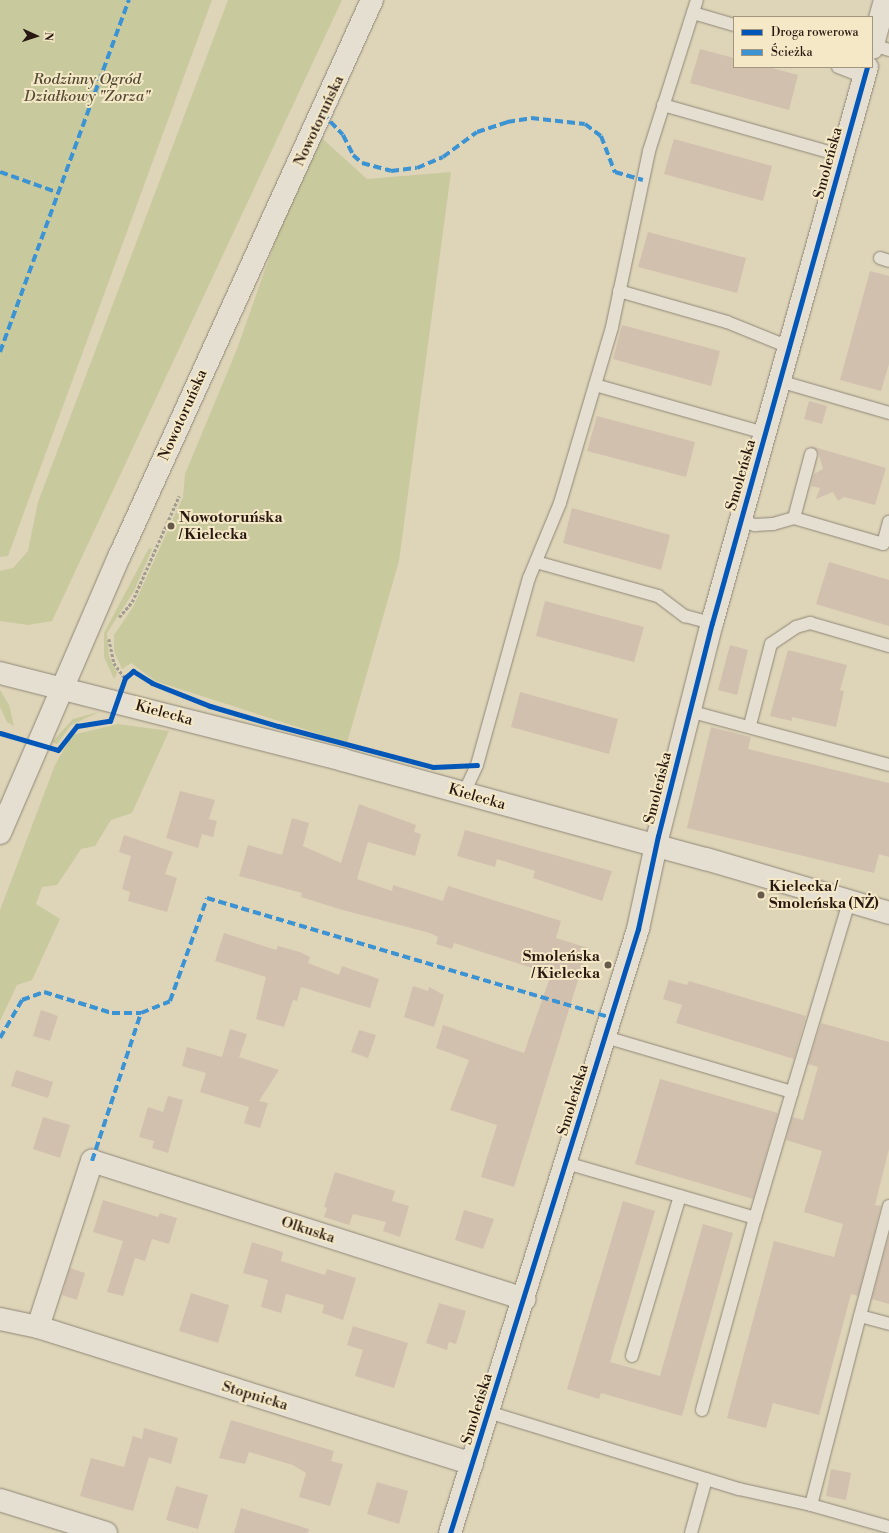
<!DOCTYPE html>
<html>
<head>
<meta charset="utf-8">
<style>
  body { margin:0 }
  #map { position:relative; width:889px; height:1533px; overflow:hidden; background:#ded4b8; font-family:"Libre Bodoni",serif }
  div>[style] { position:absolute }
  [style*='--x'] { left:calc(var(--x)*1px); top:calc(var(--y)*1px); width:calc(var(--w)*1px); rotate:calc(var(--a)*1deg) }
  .green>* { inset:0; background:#c9c99e }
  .building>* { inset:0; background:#d2c0af }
  .path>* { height:2.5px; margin-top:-1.25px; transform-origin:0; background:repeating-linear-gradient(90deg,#a19b90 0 3px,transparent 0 5px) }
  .roads { filter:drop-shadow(0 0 1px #8f8777) drop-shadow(0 0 1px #8f8777) }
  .lane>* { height:12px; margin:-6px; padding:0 6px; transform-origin:6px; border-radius:6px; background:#e4dfd1 }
  .street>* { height:22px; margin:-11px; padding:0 11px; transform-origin:11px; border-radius:11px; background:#e4dfd1 }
  .secondary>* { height:22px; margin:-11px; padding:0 11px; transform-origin:11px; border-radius:11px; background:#e4dfd1 }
  .quiet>* { height:4px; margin-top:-2px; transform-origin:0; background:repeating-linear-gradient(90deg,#3c93d3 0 8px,transparent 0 12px) }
  .cycleway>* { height:5px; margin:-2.5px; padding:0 2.5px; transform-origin:2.5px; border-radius:2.5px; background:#0057b8 }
  .dots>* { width:11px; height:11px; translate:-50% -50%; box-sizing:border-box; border:2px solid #f4e8c6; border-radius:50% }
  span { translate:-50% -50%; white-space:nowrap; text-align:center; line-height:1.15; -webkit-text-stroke:4px #f4e8c6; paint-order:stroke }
  .park-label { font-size:15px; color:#534a34; font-style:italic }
  .street-label { font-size:15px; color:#281810 }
  .poi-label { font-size:15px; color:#281810; font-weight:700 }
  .left { translate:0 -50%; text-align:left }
  .right { translate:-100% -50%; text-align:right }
  .legend { position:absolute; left:733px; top:16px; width:140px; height:52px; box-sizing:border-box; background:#f4e8c6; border:1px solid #a2957d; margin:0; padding:5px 7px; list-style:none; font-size:12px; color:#281810 }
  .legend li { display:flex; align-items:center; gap:8px; height:20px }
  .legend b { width:20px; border:1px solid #a2957d }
  .north { position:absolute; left:16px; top:16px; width:40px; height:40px; -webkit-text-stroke:3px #f4e8c6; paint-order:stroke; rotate:93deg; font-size:11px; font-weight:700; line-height:16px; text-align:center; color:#281810 }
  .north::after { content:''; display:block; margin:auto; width:14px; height:18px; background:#281810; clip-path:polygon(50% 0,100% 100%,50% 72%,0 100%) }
</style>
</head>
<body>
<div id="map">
  <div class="green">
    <div style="clip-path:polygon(0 0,212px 0,8px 556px,0 557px)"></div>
    <div style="clip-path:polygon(228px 0,342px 0,52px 621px,28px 625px,0 621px,0 571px,13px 568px,28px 551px,38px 502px)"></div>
    <div style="clip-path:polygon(314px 131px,367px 179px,451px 172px,399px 561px,347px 743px,155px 681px,131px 663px,122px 669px,114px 651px,114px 635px,133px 607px,183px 497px,185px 474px,237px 349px)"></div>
    <div style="clip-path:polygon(149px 548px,152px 549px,134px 591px,107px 633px,109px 656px,117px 673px,114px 679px,104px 657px,104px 633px)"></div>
    <div style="clip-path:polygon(0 690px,9px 705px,14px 726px,7px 722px,0 707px)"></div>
    <div style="clip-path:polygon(99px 712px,71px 725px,57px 744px,52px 742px,73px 719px)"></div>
    <div style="clip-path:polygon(118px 724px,169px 731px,132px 813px,111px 820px,95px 846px,81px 849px,57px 885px,42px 887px,36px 904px,60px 919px,32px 980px,17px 985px,0 1021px,0 910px,55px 765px,72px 735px)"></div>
  </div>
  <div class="building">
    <div style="clip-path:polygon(700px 49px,734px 58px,734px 67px,768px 67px,798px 75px,789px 110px,690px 83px)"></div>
    <div style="clip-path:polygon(674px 139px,772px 166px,763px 201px,664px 174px)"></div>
    <div style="clip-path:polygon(648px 232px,746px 258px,737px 293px,638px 267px)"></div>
    <div style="clip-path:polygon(870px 271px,889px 276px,889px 364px,881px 391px,840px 380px)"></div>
    <div style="clip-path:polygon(622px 325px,720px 351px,711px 386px,613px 359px)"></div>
    <div style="clip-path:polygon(809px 401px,827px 406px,822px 424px,804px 419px)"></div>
    <div style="clip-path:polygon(597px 416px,695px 442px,686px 477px,587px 451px)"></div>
    <div style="clip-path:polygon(811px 446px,886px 468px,875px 505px,844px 497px,838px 501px,833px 492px,816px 499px,820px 488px,811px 486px,814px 474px,823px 469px,818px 452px)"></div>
    <div style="clip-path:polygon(572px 508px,670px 535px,661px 570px,563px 543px)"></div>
    <div style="clip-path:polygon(829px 562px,889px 580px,889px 626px,816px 604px)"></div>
    <div style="clip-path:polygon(545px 601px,644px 627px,634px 662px,536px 636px)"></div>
    <div style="clip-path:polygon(730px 645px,748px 650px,737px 695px,718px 690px)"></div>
    <div style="clip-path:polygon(788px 650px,847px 665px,840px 690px,844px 691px,836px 727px,792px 717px,792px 721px,770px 716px)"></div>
    <div style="clip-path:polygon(520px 692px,618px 719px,609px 754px,511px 727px)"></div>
    <div style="clip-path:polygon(711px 727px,751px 737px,748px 749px,889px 783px,889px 857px,879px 854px,874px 873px,687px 828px)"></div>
    <div style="clip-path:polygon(180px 791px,215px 800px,209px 819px,217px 821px,213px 837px,202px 834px,198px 848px,166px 838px)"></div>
    <div style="clip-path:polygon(359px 804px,416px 825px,414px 832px,421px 834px,415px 856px,368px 842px,357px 879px,392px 891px,393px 885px,443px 901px,448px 886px,561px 921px,556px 938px,588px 948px,514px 1187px,481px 1177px,497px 1125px,450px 1110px,469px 1060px,436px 1048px,443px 1025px,524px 1053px,551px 974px,454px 943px,452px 949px,436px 944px,438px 937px,430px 933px,339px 909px,301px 897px,302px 893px,239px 876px,248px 845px,282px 855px,292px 818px,309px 823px,303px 846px,341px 863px)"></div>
    <div style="clip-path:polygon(465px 830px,612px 871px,602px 901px,533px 878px,535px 871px,497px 859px,495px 867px,457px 856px)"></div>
    <div style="clip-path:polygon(124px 835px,173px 852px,165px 874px,177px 878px,167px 912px,128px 901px,130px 892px,122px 889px,131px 856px,119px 852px)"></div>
    <div style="clip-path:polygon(224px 933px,276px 950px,278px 946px,300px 952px,310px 957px,308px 963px,339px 975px,342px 966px,379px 979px,370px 1008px,301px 987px,297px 1001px,293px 1000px,284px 1027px,256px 1019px,266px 977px,215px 961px)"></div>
    <div style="clip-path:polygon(669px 980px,687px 985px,689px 981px,806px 1016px,794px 1059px,676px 1023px,682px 1005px,663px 999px)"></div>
    <div style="clip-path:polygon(413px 986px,428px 991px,429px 987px,444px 995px,434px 1027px,404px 1017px)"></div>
    <div style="clip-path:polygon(41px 1010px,58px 1016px,50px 1041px,33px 1036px)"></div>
    <div style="clip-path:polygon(821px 1023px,889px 1042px,889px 1149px,875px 1205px,881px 1206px,858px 1296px,851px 1294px,819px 1415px,773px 1403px,766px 1428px,727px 1418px,774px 1241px,834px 1257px,843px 1224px,804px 1212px,822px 1151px,786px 1140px,792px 1117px,803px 1120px,818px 1067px,808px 1064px)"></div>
    <div style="clip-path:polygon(230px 1029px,247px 1034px,239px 1057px,279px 1070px,259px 1101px,268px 1103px,260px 1128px,244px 1123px,249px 1107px,200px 1092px,206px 1073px,182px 1066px,187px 1047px,222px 1057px)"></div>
    <div style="clip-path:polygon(359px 1030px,376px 1035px,368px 1058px,351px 1052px)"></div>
    <div style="clip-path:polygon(16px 1070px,53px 1082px,48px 1098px,11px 1086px)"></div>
    <div style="clip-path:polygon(660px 1079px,778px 1113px,753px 1199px,635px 1164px)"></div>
    <div style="clip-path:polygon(168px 1096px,183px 1100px,168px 1153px,152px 1148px,154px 1141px,139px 1137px,148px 1107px,163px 1112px)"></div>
    <div style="clip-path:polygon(43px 1117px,70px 1125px,60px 1158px,33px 1149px)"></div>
    <div style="clip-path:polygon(335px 1172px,395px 1191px,392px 1201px,409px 1206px,400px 1237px,383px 1231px,386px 1222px,353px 1214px,349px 1225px,324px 1217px,327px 1208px,324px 1207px)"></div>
    <div style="clip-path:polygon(103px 1200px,158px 1217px,160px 1213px,177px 1218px,169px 1244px,152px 1239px,145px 1261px,135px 1258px,123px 1296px,107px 1292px,123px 1241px,93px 1232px)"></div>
    <div style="clip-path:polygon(623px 1201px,655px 1211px,610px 1362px,660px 1376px,703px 1224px,733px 1233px,682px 1416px,601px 1393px,599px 1399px,567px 1389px)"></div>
    <div style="clip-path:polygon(464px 1210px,494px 1219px,483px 1249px,455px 1240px)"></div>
    <div style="clip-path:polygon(889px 1235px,889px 1304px,872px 1299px)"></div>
    <div style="clip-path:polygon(252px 1242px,283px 1252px,281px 1261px,325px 1275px,327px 1269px,356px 1278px,343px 1320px,322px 1313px,324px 1305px,286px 1294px,281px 1313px,261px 1307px,268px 1280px,243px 1273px)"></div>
    <div style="clip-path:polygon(70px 1268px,85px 1273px,77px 1300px,62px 1295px)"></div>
    <div style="clip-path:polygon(191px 1293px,229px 1305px,218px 1343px,179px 1331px)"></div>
    <div style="clip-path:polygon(439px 1303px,466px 1311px,456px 1344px,449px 1342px,447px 1350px,426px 1343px)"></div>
    <div style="clip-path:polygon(353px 1326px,408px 1343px,394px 1388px,355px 1376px,363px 1350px,347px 1345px)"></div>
    <div style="clip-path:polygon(231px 1420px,334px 1451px,331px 1461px,343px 1464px,330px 1506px,299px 1497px,306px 1473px,293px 1465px,249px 1452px,245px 1464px,219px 1458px)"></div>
    <div style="clip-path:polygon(144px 1428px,178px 1438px,171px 1464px,149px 1457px,133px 1511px,80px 1496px,91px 1458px,124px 1467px,133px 1436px,142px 1439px)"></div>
    <div style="clip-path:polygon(831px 1469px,851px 1473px,846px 1500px,826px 1496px)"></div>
    <div style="clip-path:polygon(377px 1482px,408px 1491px,399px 1524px,367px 1514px)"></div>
    <div style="clip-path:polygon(176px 1486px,208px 1495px,198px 1529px,166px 1520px)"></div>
    <div style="clip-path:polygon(241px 1508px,309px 1529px,308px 1533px,234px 1533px)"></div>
  </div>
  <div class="path">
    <div style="--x:119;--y:617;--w:20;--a:-49"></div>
    <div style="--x:132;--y:602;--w:116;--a:-66.1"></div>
    <div style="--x:109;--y:639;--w:25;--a:78"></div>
    <div style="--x:114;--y:663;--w:19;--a:54"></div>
  </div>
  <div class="roads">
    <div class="lane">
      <div style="--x:693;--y:13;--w:43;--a:16.3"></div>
      <div style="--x:873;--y:45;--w:17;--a:17"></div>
      <div style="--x:838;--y:67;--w:28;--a:21"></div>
      <div style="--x:663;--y:105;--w:187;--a:15.8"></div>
      <div style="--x:880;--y:258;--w:9;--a:18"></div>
      <div style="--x:619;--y:291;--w:112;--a:16"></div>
      <div style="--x:727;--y:322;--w:67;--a:22"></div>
      <div style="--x:779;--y:381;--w:115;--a:16.2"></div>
      <div style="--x:595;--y:385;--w:177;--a:15.8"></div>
      <div style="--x:794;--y:518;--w:66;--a:-75.1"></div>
      <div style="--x:741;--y:521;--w:15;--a:16"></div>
      <div style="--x:755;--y:525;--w:18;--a:-3"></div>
      <div style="--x:773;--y:524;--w:22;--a:-16"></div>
      <div style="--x:794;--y:518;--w:93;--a:16.3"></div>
      <div style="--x:883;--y:544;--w:23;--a:-75"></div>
      <div style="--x:536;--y:562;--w:127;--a:15.6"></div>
      <div style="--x:658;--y:596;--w:34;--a:37"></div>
      <div style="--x:685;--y:616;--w:28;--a:15"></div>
      <div style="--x:689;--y:711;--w:207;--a:15.1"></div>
      <div style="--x:750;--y:725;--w:84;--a:-75.5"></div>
      <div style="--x:771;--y:644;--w:30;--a:-34"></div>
      <div style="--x:796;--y:627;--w:15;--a:-16"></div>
      <div style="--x:810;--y:623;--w:82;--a:16.2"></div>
      <div style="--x:464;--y:793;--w:31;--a:-65"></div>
      <div style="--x:477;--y:765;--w:194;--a:-74.5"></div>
      <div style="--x:529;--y:578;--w:81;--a:-67.5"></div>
      <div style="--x:560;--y:503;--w:184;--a:-73.5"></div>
      <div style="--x:612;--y:327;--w:180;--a:-78.1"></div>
      <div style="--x:649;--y:151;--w:158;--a:-72.4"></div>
      <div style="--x:605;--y:1037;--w:195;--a:16.4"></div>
      <div style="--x:792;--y:1092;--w:198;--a:-73.3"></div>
      <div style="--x:566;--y:1163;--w:197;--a:16.2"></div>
      <div style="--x:755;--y:1218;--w:131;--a:-73.6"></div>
      <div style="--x:889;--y:1206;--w:114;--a:104.8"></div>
      <div style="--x:860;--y:1316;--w:30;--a:15"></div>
      <div style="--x:632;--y:1356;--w:167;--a:-73.3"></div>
      <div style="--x:702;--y:1410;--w:199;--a:-74.6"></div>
      <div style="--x:488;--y:1412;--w:263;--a:17.1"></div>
      <div style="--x:739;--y:1489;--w:74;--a:12.5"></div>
      <div style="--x:811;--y:1505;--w:195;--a:-75.5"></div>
      <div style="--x:811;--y:1505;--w:81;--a:15.8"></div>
      <div style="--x:691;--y:1533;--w:56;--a:-74.5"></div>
    </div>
    <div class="street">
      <div style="--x:872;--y:48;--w:50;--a:-74.8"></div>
      <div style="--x:0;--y:1319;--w:39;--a:12"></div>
      <div style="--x:38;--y:1327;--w:175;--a:-72"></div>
      <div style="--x:92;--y:1161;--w:454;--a:17.7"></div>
      <div style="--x:38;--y:1327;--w:455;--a:17.5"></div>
      <div style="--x:0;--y:1500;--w:111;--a:17.3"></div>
      <div style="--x:450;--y:1533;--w:633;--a:-72.71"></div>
      <div style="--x:638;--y:929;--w:95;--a:-77.9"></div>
      <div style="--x:658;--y:836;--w:220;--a:-75.8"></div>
      <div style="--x:712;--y:623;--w:577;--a:-74.42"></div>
    </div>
    <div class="secondary">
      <div style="--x:0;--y:673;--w:354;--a:14.2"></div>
      <div style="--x:343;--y:760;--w:376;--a:15.3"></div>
      <div style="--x:706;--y:859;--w:191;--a:16.4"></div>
      <div style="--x:0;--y:833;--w:303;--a:-66.7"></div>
      <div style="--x:120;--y:555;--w:610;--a:-65.58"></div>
    </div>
  </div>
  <div class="quiet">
    <div style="--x:322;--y:113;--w:30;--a:46"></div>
    <div style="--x:343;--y:135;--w:22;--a:63"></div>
    <div style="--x:353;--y:155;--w:12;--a:42"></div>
    <div style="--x:362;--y:163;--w:30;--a:15"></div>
    <div style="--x:391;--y:171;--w:26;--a:-7"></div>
    <div style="--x:417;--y:168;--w:28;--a:-23"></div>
    <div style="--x:443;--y:157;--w:42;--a:-36.3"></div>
    <div style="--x:477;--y:132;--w:32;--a:-18"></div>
    <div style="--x:507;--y:122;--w:24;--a:-9"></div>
    <div style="--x:531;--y:118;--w:54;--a:6.3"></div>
    <div style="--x:585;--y:124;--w:20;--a:37"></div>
    <div style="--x:601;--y:136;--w:39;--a:69"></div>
    <div style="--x:615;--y:172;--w:29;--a:16"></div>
    <div style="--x:0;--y:172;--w:63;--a:19.6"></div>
    <div style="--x:0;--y:352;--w:375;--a:-69.9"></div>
    <div style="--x:0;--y:1038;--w:44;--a:-59.9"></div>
    <div style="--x:22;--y:1000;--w:23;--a:-20"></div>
    <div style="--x:44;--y:992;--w:71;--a:17.2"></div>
    <div style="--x:112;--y:1013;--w:29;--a:0"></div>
    <div style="--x:92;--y:1161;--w:156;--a:-71.7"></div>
    <div style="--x:141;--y:1013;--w:31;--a:-22"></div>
    <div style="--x:170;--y:1001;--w:109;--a:-70.2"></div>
    <div style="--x:207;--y:898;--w:422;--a:16.5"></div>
  </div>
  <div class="cycleway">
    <div style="--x:0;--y:733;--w:60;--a:16.3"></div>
    <div style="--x:58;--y:750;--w:31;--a:-52"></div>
    <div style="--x:77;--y:726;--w:33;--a:-9"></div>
    <div style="--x:110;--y:721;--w:46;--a:-70.8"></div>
    <div style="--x:125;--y:678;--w:11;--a:-41"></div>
    <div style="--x:133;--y:671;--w:22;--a:32"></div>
    <div style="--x:152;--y:683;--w:62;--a:21.6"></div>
    <div style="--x:210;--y:706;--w:71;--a:16.4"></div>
    <div style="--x:278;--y:726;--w:160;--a:14.8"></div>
    <div style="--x:433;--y:767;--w:44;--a:-2.6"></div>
    <div style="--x:450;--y:1533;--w:633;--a:-72.71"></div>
    <div style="--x:638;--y:929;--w:95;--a:-77.9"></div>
    <div style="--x:658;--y:836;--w:220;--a:-75.8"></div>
    <div style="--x:712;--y:623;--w:577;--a:-74.42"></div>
  </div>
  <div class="dots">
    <div style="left:171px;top:526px;background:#685a4b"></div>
    <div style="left:761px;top:895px;background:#685a4b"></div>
    <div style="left:608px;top:965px;background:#685a4b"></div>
  </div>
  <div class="park-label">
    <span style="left:87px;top:88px">Rodzinny Ogród<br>Działkowy "Zorza"</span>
  </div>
  <div class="street-label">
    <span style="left:319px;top:121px;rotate:-65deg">Nowotoruńska</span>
    <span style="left:828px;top:163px;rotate:-75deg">Smoleńska</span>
    <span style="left:183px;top:415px;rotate:-66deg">Nowotoruńska</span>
    <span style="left:741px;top:475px;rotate:-74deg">Smoleńska</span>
    <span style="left:164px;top:713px;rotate:15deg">Kielecka</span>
    <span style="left:658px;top:788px;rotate:-76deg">Smoleńska</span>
    <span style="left:477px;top:797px;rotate:16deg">Kielecka</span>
    <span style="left:573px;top:1100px;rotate:-73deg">Smoleńska</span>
    <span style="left:308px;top:1230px;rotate:18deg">Olkuska</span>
    <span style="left:255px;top:1396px;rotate:17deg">Stopnicka</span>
    <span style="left:477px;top:1409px;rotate:-73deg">Smoleńska</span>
  </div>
  <div class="poi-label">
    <span class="left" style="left:179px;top:526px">Nowotoruńska<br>/ Kielecka</span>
    <span class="left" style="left:769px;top:895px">Kielecka /<br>Smoleńska (NŻ)</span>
    <span class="right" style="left:600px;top:965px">Smoleńska<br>/ Kielecka</span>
  </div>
  <ul class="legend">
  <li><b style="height:5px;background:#0057b8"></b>Droga rowerowa</li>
  <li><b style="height:5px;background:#3c93d3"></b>Ścieżka</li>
  </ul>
  <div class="north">N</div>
</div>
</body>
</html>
